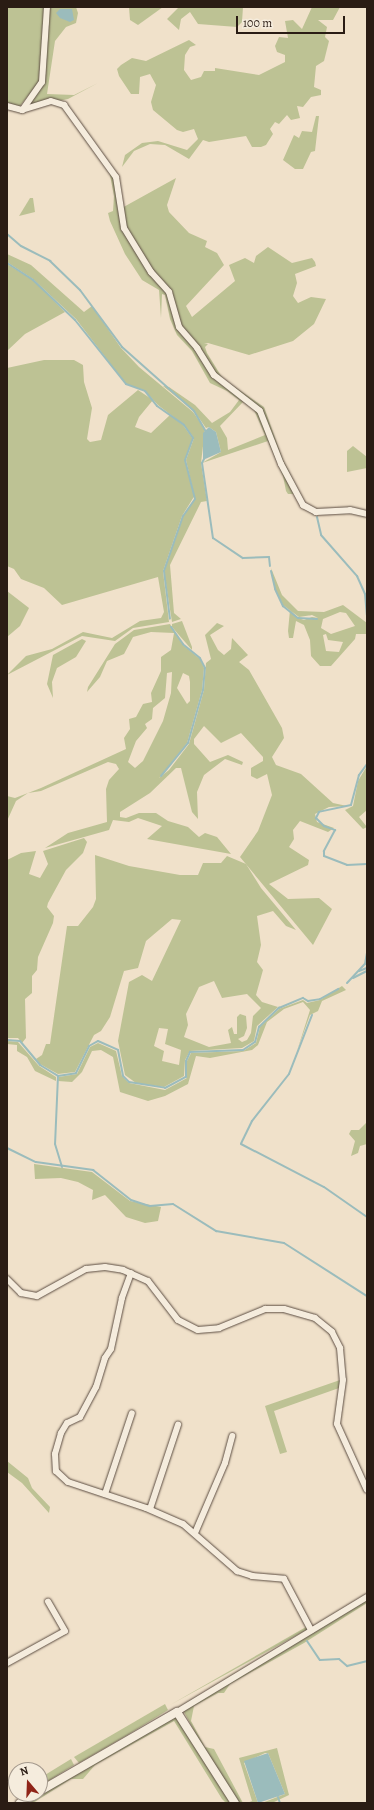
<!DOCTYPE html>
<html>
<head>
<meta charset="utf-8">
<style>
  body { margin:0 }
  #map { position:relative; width:374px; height:1810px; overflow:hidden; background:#f0e1ca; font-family:Alegreya,serif }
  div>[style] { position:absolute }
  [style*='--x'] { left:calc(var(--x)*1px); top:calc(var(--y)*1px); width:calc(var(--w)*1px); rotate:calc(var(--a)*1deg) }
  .green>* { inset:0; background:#bdc294 }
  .water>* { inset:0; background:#9bbcbc }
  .stream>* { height:2px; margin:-1px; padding:0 1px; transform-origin:1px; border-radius:1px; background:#9bbcbc }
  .roads { filter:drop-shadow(0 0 1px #5c4d42) drop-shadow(0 0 1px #5c4d42) }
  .street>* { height:6px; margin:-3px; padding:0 3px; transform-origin:3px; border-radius:3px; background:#f5ecdd }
  .secondary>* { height:8px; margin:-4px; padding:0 4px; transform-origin:4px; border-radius:4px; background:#f5ecdd }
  span { translate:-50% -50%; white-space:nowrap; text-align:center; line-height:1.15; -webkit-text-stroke:3.5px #f5ecdd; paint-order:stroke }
  .frame { position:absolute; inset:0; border:8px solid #2a1c14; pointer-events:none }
  .north { position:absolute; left:8px; top:1762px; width:40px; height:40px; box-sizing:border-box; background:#f5ecdd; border:1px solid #a4998d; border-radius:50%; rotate:341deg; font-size:11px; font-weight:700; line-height:16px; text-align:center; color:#2a1c14 }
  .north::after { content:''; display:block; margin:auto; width:14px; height:18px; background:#8f2418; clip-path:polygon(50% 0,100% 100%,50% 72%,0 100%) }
  .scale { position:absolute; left:236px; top:16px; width:109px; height:18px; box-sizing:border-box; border:2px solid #2a1c14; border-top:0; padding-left:5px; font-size:12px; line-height:14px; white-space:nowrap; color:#2a1c14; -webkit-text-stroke:3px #f5ecdd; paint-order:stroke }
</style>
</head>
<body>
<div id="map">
  <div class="green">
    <div style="clip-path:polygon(7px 7px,45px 7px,41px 80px,19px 107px,7px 103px)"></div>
    <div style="clip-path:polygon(48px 7px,76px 7px,78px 13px,76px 23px,66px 27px,55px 41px,47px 94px,74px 95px,98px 83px,68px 99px,27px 107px,40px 89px)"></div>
    <div style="clip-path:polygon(129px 7px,163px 7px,138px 25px,130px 20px)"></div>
    <div style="clip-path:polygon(179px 7px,243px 7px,242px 22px,237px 27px,198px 24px,190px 12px,181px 19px,179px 30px,167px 19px)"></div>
    <div style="clip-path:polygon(312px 7px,340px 7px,333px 20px,318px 20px,327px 27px,325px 37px,329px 41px,324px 61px,316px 66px,314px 87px,321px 90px,321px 95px,311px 97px,303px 107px,297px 106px,300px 118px,291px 120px,287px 115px,279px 124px,275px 122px,270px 129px,273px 134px,266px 145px,261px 147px,252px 147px,246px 136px,209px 142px,203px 140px,189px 159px,165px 145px,150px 144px,134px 151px,122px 167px,125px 155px,142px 143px,158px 141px,187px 150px,198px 139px,194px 129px,183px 132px,177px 130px,153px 110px,151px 102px,156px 85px,150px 74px,140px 77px,139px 94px,131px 94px,119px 76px,117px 69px,121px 65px,132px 58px,146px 61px,189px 40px,196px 45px,190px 47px,185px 55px,184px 70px,191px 80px,201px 77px,204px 71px,215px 71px,215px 68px,259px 75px,285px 62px,285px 55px,277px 52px,275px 46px,279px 37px,288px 38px,285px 21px,293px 20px,302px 29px)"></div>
    <div style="clip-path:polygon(316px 116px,319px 116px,315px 151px,311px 152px,303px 169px,295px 169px,283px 160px,294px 135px,299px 138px,302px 131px,312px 132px)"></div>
    <div style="clip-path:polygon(evenodd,109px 170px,117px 185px,117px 203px,123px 228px,165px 287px,174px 316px,204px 364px,256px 408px,295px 494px,288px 494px,286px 491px,283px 476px,268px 441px,202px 463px,221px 452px,216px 432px,209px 427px,206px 428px,194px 411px,163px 386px,169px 387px,195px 405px,212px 423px,230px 412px,239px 400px,227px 391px,210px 383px,192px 351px,177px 335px,170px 319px,165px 295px,162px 294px,161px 318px,159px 290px,142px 280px,125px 254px,110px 221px,108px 213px,113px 211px,114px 196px,109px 170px,243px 402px,253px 408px,265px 435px,228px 450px,227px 438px,220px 426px,243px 402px)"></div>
    <div style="clip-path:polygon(176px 178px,167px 205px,169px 212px,189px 233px,207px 241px,205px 247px,217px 253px,224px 265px,186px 306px,192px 317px,235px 281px,229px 265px,245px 258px,254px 263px,256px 256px,268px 247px,292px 263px,312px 258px,315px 262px,316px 266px,295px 274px,297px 283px,293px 296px,298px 303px,311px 297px,326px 299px,314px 324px,293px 341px,249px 355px,208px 343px,195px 343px,180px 326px,173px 298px,131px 239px,120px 209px)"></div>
    <div style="clip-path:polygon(30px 198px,33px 198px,35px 212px,19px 216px)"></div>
    <div style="clip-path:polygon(7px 254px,31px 265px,84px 312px,92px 306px,121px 348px,139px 367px,193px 412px,205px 429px,201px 463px,207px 501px,201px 502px,170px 565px,174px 613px,181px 619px,172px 622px,164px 571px,183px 516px,195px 499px,186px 460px,194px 438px,184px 425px,158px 405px,145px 391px,126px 384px,76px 319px,33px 279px,7px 262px)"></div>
    <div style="clip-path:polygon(7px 264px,33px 280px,65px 312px,25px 334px,7px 351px)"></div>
    <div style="clip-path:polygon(200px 342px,208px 344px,205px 347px,207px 353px,223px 379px,264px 407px,283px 460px,305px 503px,316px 511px,299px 498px,263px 416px,214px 375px,195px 344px)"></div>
    <div style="clip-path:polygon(44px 360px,74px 360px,83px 365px,84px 382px,92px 408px,87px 439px,90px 442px,101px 440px,108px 415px,138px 390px,153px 400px,139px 417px,135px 427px,151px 433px,170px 415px,183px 425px,193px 439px,185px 460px,195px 495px,182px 516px,163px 571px,169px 622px,133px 628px,115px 641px,82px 636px,7px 675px,26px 656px,52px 649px,83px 632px,112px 638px,140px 621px,161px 618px,164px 612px,158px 577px,62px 605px,44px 588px,21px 579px,14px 569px,7px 566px,7px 368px)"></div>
    <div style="clip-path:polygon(353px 446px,367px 457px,367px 468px,347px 472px,347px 451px)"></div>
    <div style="clip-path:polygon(evenodd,271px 568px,282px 595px,298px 611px,324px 612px,343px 605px,367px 623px,367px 634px,356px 634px,355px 639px,331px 666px,320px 666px,311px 656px,310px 640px,304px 625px,296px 621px,293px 638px,289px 638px,288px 631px,290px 610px,298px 618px,304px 620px,312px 617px,318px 618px,312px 615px,299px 617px,283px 605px,275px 589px,271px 568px,340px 612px,346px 613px,355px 626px,331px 634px,321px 628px,323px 619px,340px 612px,271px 568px,326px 634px,328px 640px,343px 642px,339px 652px,326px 651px,323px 635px,326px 634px)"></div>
    <div style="clip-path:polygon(7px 591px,29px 608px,20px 626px,7px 637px)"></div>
    <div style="clip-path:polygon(182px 621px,192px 647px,192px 650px,172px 627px,172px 624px)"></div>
    <div style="clip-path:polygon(evenodd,217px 623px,224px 626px,210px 635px,218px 650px,224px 655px,231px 649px,232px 638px,248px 655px,239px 662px,249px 670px,282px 728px,284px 738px,272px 757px,276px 765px,301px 774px,333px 803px,347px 806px,329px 807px,315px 814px,317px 822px,334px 828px,328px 832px,300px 821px,293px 830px,294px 839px,289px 847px,309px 860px,308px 865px,269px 884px,288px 899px,319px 898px,332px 909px,313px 945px,240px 857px,258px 831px,272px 795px,267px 774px,257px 779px,251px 776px,251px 768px,263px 761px,263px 757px,241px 733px,221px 743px,204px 726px,194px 739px,194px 744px,210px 762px,228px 755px,243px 762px,242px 765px,225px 759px,204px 775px,197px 792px,198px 819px,192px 812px,181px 768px,176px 768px,150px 793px,120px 812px,120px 817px,126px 818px,139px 813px,156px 813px,168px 821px,188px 827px,199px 837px,205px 833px,217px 837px,231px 854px,147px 839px,162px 826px,138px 818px,129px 822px,113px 820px,109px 830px,45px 848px,68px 833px,107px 822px,106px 789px,109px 780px,119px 769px,116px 764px,108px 762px,41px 791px,28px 793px,16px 801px,7px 821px,7px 796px,15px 798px,41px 788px,126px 749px,124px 738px,130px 729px,129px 719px,136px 717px,143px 704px,152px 702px,151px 693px,161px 671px,161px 657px,171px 650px,174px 633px,151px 632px,133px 637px,124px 654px,107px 661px,100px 677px,87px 692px,88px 687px,115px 644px,134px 630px,170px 624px,183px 645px,200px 659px,204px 668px,202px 690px,187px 743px,159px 778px,169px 770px,189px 744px,204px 690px,206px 663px,211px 659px,205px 635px,217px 623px,172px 672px,171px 693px,163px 721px,143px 761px,135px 768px,128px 762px,136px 741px,147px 728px,145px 724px,152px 719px,153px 708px,165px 698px,167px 673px,172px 672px,217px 623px,183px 673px,189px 676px,190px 682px,190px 701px,187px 704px,177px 688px,183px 673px)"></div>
    <div style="clip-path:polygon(82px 639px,86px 641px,76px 657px,57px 668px,52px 682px,53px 698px,47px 684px,53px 655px)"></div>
    <div style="clip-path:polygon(367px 766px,367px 810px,359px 817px,367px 827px,363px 829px,345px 810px,353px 806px,358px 781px)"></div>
    <div style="clip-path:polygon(84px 838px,87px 842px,83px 853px,66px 870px,48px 903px,47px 907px,54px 916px,53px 923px,38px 957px,37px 970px,32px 976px,32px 993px,25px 999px,26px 1038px,22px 1043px,18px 1038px,7px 1038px,7px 860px,21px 853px,36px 851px,29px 874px,40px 878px,48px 864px,43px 851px)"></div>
    <div style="clip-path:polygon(evenodd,95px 855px,129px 866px,180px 875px,198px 875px,203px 863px,221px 863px,227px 856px,246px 864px,261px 888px,296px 930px,286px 926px,273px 911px,257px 916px,261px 945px,257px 962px,263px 970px,256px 995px,262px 1002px,278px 1007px,257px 1026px,254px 1041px,242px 1048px,190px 1051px,185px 1060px,184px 1076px,164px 1087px,136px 1083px,125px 1075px,118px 1041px,129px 982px,142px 975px,152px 981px,181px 920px,172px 919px,146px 941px,138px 968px,124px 971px,110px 1017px,101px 1031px,94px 1035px,75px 1072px,58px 1074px,40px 1064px,36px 1059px,42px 1055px,46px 1044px,50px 1044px,67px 926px,78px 926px,93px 907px,96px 899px,95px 855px,214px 981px,222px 998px,247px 994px,261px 1008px,253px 1016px,251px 1033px,247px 1040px,242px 1042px,238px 1039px,244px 1036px,247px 1028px,246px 1016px,240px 1014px,237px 1017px,237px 1034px,234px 1034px,232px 1027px,228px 1030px,231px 1043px,209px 1047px,184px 1037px,188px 1025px,186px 1014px,199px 987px,214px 981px,95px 855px,159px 1028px,168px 1029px,165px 1044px,181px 1050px,179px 1065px,162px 1061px,164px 1051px,154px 1046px,159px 1028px)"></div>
    <div style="clip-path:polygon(342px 986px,346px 990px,322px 1001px,318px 1011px,310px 1015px,297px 1051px,310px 1010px,303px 1002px,284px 1009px,267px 1022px,258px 1045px,252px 1050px,210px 1058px,196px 1056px,188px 1084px,165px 1096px,148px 1101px,120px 1092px,113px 1057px,101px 1050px,92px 1051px,82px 1072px,72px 1082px,58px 1081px,59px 1077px,77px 1074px,90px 1047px,98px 1043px,116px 1051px,122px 1076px,129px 1083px,165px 1090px,187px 1078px,187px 1061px,191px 1053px,243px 1051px,256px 1043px,260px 1027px,279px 1009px,303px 1000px,307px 1003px,320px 1000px)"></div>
    <div style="clip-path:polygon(7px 1041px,18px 1042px,39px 1066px,56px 1077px,56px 1081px,35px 1071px,27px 1057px,17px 1051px,17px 1045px,7px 1044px)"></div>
    <div style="clip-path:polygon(367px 1122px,367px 1144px,360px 1146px,358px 1153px,351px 1156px,355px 1141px,349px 1134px,351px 1130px,359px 1130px)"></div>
    <div style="clip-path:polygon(34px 1164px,92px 1172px,130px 1201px,161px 1207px,158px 1221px,145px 1223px,126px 1217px,105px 1195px,92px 1200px,93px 1190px,78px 1182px,61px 1178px,35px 1179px)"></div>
    <div style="clip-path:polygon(340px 1380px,339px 1388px,274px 1411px,287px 1452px,280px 1454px,265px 1406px)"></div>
    <div style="clip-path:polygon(7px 1461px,28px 1478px,32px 1488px,50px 1507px,49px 1513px,22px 1483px,7px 1472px)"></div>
    <div style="clip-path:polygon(367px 1599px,367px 1603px,304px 1643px,230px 1684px,224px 1693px,218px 1693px,194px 1706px,191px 1721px,205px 1747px,214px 1749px,243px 1803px,236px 1803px,225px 1788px,183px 1710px)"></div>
    <div style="clip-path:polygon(306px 1627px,308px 1629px,170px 1705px)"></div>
    <div style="clip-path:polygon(165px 1704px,168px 1710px,129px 1734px,79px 1763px,74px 1757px)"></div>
    <div style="clip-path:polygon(171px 1716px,179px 1718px,232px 1803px,226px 1803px,222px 1799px,174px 1721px,95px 1765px,83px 1779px,71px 1779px,33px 1803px,25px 1803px)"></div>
    <div style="clip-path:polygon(277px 1748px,289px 1795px,272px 1803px,262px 1803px,285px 1794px,268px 1753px,265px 1753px,244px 1763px,258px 1803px,247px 1803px,252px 1801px,239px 1758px)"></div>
    <div style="clip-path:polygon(71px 1759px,74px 1765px,40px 1786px,40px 1778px)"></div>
  </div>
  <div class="water">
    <div style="clip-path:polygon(60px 9px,72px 9px,74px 20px,70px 22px,60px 18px,56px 13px)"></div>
    <div style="clip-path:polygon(209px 427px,216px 432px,221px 452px,203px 460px,203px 433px)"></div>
    <div style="clip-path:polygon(268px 1753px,285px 1794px,258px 1803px,244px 1761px)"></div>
  </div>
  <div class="stream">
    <div style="--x:7;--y:234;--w:18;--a:41"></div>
    <div style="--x:21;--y:246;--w:33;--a:27"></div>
    <div style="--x:50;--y:261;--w:42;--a:44"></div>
    <div style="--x:80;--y:290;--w:71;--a:53.6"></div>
    <div style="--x:122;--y:347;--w:96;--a:41.6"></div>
    <div style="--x:194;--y:411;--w:24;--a:60"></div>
    <div style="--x:7;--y:263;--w:31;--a:33"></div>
    <div style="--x:33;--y:280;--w:58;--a:43.6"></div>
    <div style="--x:75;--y:320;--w:82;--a:51.4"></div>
    <div style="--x:126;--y:384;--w:20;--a:20"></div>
    <div style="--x:145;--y:391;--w:19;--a:51"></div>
    <div style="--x:157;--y:406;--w:33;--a:35"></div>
    <div style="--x:184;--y:425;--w:16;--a:55"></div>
    <div style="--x:193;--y:438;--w:23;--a:110"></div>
    <div style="--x:185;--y:460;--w:40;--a:75.6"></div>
    <div style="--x:195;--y:499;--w:21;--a:125"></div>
    <div style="--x:183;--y:516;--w:58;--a:109.1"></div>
    <div style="--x:164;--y:571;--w:48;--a:82.9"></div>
    <div style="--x:204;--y:459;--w:4;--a:117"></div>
    <div style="--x:202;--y:463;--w:76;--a:81.7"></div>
    <div style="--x:213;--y:538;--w:36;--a:34"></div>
    <div style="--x:243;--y:558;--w:26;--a:-2"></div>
    <div style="--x:269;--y:557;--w:9;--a:84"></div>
    <div style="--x:317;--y:517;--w:18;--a:77"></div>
    <div style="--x:321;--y:535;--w:55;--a:48.7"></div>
    <div style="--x:357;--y:576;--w:20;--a:66"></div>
    <div style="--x:365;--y:594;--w:21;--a:85"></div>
    <div style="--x:271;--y:571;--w:18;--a:77"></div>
    <div style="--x:275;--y:589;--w:19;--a:65"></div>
    <div style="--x:283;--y:606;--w:19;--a:39"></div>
    <div style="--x:298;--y:618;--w:19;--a:3"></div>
    <div style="--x:367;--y:764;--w:14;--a:126"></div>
    <div style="--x:359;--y:775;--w:31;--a:105"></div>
    <div style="--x:351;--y:805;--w:33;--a:168"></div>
    <div style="--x:319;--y:812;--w:7;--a:117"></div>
    <div style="--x:316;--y:818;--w:11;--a:45"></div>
    <div style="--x:324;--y:826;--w:12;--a:20"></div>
    <div style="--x:335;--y:830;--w:24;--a:118"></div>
    <div style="--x:324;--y:851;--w:5;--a:90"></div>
    <div style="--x:324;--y:856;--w:25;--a:21"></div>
    <div style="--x:347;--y:865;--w:20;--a:-3"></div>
    <div style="--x:161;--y:776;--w:43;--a:-50.7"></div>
    <div style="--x:188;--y:743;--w:55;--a:-74.2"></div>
    <div style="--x:203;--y:690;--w:22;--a:-85"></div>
    <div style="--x:205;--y:668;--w:11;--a:-117"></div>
    <div style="--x:200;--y:658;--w:22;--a:-141"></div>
    <div style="--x:183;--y:644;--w:21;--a:-125"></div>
    <div style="--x:367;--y:929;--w:8;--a:90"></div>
    <div style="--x:359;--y:971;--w:9;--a:-21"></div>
    <div style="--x:353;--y:978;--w:16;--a:-27"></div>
    <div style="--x:347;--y:983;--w:26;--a:-47"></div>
    <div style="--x:365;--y:964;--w:11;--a:-80"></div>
    <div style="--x:312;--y:1015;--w:63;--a:111.3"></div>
    <div style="--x:289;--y:1074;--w:60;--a:128.2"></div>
    <div style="--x:252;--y:1121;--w:25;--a:116"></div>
    <div style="--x:241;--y:1144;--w:93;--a:27.4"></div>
    <div style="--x:324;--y:1187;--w:52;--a:34.9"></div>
    <div style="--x:7;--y:1040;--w:13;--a:4"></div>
    <div style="--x:20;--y:1041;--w:31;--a:50"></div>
    <div style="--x:40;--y:1065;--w:21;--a:31"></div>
    <div style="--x:58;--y:1076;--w:18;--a:-9"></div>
    <div style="--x:76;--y:1073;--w:30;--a:-64"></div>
    <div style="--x:89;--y:1046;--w:10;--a:-29"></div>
    <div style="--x:98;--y:1041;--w:22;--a:24"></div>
    <div style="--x:118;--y:1050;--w:26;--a:79"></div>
    <div style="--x:123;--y:1076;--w:8;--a:45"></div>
    <div style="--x:129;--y:1082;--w:36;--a:9"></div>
    <div style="--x:165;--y:1088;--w:24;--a:-28"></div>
    <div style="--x:186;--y:1077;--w:16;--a:-90"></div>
    <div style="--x:186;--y:1061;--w:10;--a:-66"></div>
    <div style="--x:190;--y:1052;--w:53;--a:-2.2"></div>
    <div style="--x:243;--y:1050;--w:14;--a:-34"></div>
    <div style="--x:255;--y:1042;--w:16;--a:-75"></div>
    <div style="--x:259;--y:1027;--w:28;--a:-44"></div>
    <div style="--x:279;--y:1008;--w:26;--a:-23"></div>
    <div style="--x:303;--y:998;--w:6;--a:31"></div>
    <div style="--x:308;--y:1001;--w:12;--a:-9"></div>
    <div style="--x:320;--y:999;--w:21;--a:-29"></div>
    <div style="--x:58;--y:1076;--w:68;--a:92.5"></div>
    <div style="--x:55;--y:1144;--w:24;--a:73"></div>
    <div style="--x:7;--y:1148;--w:32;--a:26"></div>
    <div style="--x:36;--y:1162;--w:58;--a:8"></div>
    <div style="--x:93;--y:1170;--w:48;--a:38.3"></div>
    <div style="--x:131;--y:1200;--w:20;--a:18"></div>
    <div style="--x:150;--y:1206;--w:23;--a:-5"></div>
    <div style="--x:173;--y:1204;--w:51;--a:32.1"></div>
    <div style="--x:216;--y:1231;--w:69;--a:10"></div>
    <div style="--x:284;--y:1243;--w:98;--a:32.6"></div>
    <div style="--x:307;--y:1641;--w:23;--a:56"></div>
    <div style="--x:320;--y:1660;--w:19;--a:-3"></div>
    <div style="--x:339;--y:1659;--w:11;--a:41"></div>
    <div style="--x:347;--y:1666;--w:21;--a:-14"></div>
    <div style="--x:278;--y:1797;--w:6;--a:72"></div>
  </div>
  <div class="roads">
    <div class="street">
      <div style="--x:7;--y:106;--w:16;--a:15"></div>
      <div style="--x:22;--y:110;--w:30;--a:-17"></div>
      <div style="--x:51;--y:101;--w:14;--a:17"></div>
      <div style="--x:64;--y:105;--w:89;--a:54.2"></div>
      <div style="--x:116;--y:177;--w:52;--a:81.1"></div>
      <div style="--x:124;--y:228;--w:52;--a:58.5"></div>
      <div style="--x:151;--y:272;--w:27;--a:48"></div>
      <div style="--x:169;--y:292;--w:36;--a:74"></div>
      <div style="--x:179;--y:327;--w:28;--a:49"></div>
      <div style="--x:197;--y:348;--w:32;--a:58"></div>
      <div style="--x:214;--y:375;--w:58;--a:38"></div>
      <div style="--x:260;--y:411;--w:57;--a:68.4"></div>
      <div style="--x:281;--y:464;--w:47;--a:61.8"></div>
      <div style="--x:303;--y:505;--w:15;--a:28"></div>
      <div style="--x:316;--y:512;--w:34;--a:-3"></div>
      <div style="--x:350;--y:510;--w:17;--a:13"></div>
      <div style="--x:23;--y:109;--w:33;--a:-55"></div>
      <div style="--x:42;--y:82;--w:75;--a:-86.2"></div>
      <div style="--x:131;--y:1273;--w:27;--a:110"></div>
      <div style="--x:122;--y:1298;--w:52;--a:102.2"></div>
      <div style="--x:111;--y:1349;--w:11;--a:124"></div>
      <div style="--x:105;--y:1358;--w:30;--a:107"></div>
      <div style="--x:96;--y:1387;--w:34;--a:118"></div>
      <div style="--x:80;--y:1417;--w:14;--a:155"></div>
      <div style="--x:67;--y:1423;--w:12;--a:121"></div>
      <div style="--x:61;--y:1433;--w:22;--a:106"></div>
      <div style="--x:55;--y:1454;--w:17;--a:87"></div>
      <div style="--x:56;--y:1471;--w:16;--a:43"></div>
      <div style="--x:68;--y:1482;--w:82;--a:18.4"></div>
      <div style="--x:146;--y:1508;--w:40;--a:23.4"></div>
      <div style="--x:183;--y:1524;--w:72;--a:41"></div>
      <div style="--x:237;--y:1571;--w:16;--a:18"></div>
      <div style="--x:252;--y:1576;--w:32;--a:5"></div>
      <div style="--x:284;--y:1579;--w:58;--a:62.1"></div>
      <div style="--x:7;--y:1279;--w:20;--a:45"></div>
      <div style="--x:21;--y:1293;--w:16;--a:11"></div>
      <div style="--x:37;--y:1296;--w:56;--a:-28.9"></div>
      <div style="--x:86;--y:1269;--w:19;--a:-6"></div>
      <div style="--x:105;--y:1267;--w:18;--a:9"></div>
      <div style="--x:123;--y:1270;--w:27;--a:24"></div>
      <div style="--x:148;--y:1281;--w:49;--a:52.4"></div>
      <div style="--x:178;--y:1320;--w:22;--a:27"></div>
      <div style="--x:198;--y:1330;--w:21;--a:-5"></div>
      <div style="--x:219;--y:1328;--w:50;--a:-22.4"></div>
      <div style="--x:265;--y:1309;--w:19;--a:0"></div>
      <div style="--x:284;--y:1309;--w:32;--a:16"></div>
      <div style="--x:315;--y:1318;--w:22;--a:39"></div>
      <div style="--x:332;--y:1332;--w:18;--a:63"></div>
      <div style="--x:340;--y:1348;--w:32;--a:85"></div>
      <div style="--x:343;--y:1380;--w:44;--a:97.8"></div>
      <div style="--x:337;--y:1424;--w:72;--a:65.6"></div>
      <div style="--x:105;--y:1494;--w:85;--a:-71.6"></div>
      <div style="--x:150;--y:1509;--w:89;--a:-71.6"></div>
      <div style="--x:195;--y:1533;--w:76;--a:-66.8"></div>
      <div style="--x:225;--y:1463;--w:28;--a:-75"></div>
      <div style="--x:7;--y:1663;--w:66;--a:-28.9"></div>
      <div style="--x:65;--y:1631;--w:34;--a:-120"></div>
      <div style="--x:177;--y:1712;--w:222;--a:-31.2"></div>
    </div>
    <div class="secondary">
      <div style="--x:40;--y:1791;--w:158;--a:-30"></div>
      <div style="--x:177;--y:1712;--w:108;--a:57.5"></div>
      <div style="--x:20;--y:1803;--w:17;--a:-31"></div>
    </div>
  </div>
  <div class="frame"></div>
  <div class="north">N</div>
  <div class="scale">100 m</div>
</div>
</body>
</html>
